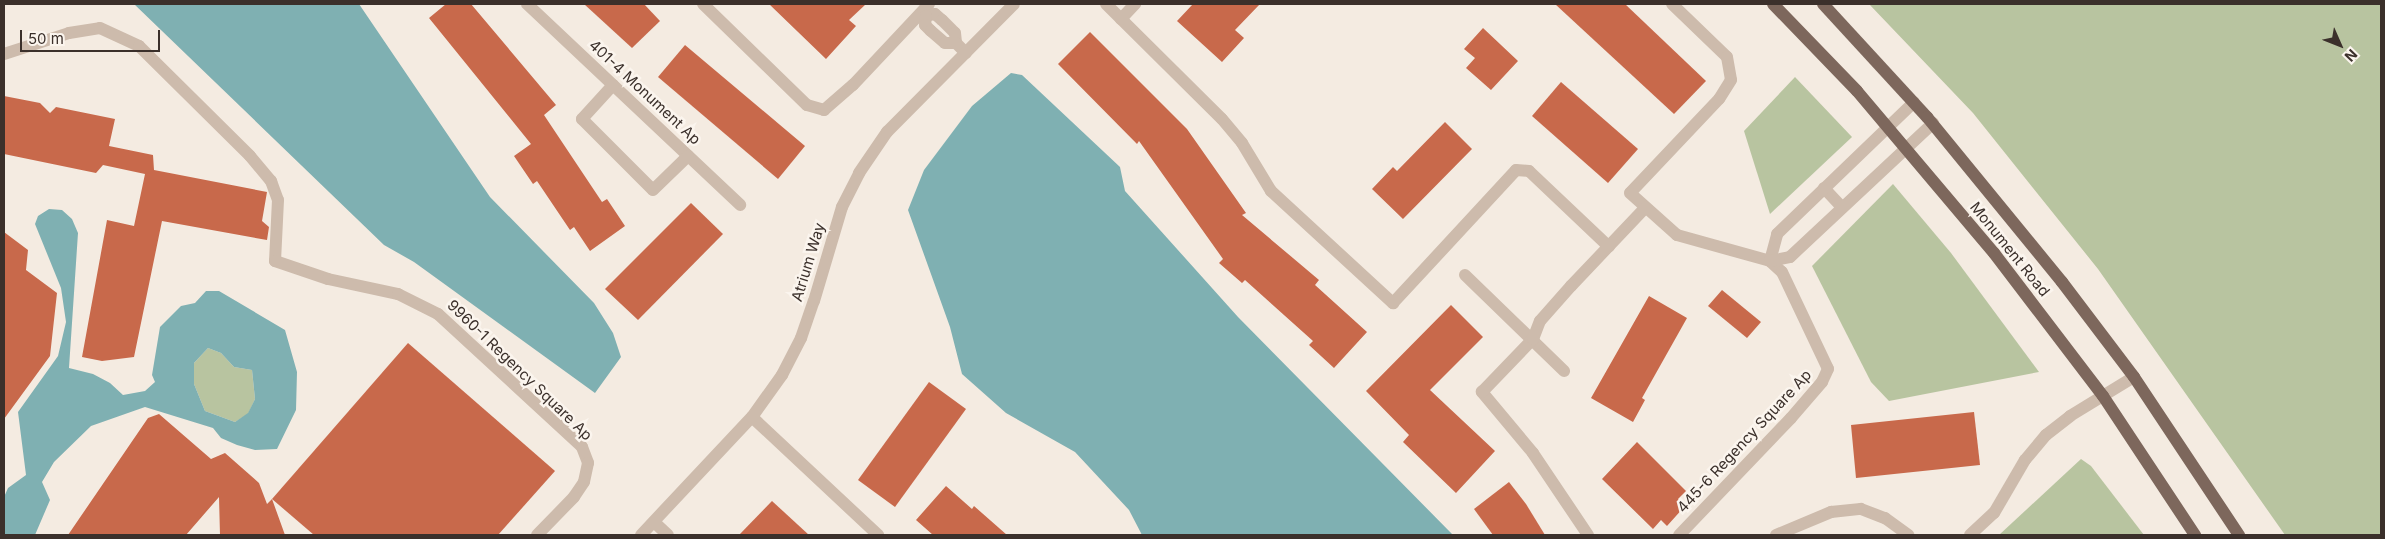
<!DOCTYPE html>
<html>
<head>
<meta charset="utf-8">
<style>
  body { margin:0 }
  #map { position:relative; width:2385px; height:539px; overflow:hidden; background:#f4ebe1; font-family:Inter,sans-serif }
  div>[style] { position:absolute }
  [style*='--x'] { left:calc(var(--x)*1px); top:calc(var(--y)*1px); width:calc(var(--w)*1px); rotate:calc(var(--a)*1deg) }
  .green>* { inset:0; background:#b8c4a0 }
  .water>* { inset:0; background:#7fb0b2 }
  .building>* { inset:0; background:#c8694b }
  .minor>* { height:12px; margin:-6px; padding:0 6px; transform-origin:6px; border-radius:6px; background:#cdbbac }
  .major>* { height:12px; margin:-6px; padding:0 6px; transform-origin:6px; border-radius:6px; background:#7d675c }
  span { translate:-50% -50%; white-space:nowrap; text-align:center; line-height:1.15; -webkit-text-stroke:5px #fbf5ee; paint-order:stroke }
  .street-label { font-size:15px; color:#3b302b }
  .frame { position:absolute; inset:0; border:5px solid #3b302b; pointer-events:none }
  .north { position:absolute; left:2315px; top:20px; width:50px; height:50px; -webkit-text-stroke:4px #fbf5ee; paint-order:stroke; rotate:134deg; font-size:14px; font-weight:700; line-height:20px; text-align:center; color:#3b302b }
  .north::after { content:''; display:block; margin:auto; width:18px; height:22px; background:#3b302b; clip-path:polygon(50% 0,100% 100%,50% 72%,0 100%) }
  .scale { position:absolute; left:20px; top:30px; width:140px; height:22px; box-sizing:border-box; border:2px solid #3b302b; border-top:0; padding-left:6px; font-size:15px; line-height:18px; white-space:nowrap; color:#3b302b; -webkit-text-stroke:4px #fbf5ee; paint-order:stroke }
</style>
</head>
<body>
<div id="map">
  <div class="green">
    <div style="clip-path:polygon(1869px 4px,2381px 4px,2381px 535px,2285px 535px,2098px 269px,1973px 113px)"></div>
    <div style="clip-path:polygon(1795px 77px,1852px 137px,1770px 214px,1744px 131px)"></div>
    <div style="clip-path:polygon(1893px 184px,1951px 253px,2039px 372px,1889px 401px,1871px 382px,1812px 266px)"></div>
    <div style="clip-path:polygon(208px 348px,221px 353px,234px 367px,252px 370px,255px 399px,248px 414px,235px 422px,205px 411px,194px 384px,194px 363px)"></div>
    <div style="clip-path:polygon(2081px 459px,2091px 466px,2144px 535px,1999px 535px)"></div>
  </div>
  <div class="water">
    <div style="clip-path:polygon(134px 4px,359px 4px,490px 197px,594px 303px,613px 333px,621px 357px,595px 393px,414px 262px,384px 245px)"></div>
    <div style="clip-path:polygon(1011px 73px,1022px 75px,1120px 167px,1125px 191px,1238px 317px,1453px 535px,1142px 535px,1129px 510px,1075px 452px,1006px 413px,962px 374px,950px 327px,908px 210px,924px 170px,972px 106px)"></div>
    <div style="clip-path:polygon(evenodd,49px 209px,62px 210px,72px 219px,78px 233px,69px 368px,93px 374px,110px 383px,123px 395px,145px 391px,155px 382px,152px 375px,160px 327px,181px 306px,195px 303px,206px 291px,219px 291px,285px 330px,297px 372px,296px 410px,277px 449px,255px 450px,237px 445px,221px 438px,213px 428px,145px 407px,91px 426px,54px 462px,42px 482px,50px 500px,35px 535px,4px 535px,4px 497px,8px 488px,26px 475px,18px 412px,58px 356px,66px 322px,61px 288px,35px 224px,38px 216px,49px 209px,208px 348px,221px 353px,234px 367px,252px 370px,255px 399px,248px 413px,235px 422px,205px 411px,194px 384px,194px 363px,208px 348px)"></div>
  </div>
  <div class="building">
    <div style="clip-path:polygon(446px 4px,471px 4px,556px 105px,544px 115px,602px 202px,607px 199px,625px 226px,590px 251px,574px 227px,570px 230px,537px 181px,533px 184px,514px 156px,531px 144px,429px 18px)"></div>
    <div style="clip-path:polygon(584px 4px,644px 4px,660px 21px,632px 48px)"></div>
    <div style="clip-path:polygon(769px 4px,866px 4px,849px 20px,856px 26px,826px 59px)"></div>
    <div style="clip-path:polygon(1193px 4px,1260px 4px,1235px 30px,1244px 38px,1222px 62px,1177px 21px)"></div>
    <div style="clip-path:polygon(1555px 4px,1625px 4px,1706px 81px,1674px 114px)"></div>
    <div style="clip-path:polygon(1483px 28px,1518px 61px,1491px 90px,1466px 68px,1475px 58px,1464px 49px)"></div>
    <div style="clip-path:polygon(1090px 32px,1187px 129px,1246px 213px,1242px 215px,1319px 280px,1315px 285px,1367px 332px,1334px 368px,1309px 345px,1313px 341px,1245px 280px,1242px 283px,1219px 263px,1223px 259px,1139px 141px,1137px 144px,1058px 64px)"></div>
    <div style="clip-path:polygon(685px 45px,805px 146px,778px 179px,658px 77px)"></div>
    <div style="clip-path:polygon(1561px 82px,1638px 149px,1608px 183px,1532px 116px)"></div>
    <div style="clip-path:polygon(4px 96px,40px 103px,50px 113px,56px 107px,115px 119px,109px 146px,153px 155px,154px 170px,267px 192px,262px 221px,269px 227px,267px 240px,162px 221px,134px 357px,102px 361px,82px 357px,107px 220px,134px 226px,145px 174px,103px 165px,96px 173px,4px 154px)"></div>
    <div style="clip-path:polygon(1445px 122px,1472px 149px,1403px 219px,1372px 189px,1393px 167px,1397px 171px)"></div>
    <div style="clip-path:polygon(691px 203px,723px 234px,638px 320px,605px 289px)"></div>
    <div style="clip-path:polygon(4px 232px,28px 250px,26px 270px,57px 293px,50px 356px,4px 419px)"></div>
    <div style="clip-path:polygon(1722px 290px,1761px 322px,1747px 338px,1708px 306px)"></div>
    <div style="clip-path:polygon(1649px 296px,1687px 318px,1642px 398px,1645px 400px,1633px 422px,1591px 398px)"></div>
    <div style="clip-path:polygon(1451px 305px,1483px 337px,1430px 390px,1495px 451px,1456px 493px,1403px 442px,1409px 435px,1366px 391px)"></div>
    <div style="clip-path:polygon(408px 343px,555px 471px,498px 535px,314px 535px,272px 499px)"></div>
    <div style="clip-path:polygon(929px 382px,966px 409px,895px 507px,858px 480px)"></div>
    <div style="clip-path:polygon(1974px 412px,1980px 465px,1856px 478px,1851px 425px)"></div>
    <div style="clip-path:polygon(159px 414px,211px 459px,225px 453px,259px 483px,267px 504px,272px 499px,285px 535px,220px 535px,219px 497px,186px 535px,68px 535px,148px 418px)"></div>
    <div style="clip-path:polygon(1637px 442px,1686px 491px,1678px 499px,1685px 506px,1667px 526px,1661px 520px,1653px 529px,1602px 479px)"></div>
    <div style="clip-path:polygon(1509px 482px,1526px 504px,1545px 535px,1493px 535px,1474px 509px)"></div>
    <div style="clip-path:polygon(946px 486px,972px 509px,974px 506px,1007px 535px,933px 535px,916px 520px)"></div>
    <div style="clip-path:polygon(772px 501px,809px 535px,739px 535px)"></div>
  </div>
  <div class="minor">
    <div style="--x:527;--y:4;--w:293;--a:43.3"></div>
    <div style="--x:703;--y:4;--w:145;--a:44.2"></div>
    <div style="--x:807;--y:105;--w:18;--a:16"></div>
    <div style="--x:824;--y:110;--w:38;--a:-41"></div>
    <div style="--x:853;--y:85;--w:111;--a:-46.8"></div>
    <div style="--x:1106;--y:4;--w:163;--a:44.8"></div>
    <div style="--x:1222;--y:119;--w:31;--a:50"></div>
    <div style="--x:1242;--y:143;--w:56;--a:58.9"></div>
    <div style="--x:1271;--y:191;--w:166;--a:42.6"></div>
    <div style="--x:1393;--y:303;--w:181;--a:-47.2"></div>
    <div style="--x:1516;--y:170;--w:13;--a:4"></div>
    <div style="--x:1529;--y:171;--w:110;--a:43.5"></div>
    <div style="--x:1672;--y:4;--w:76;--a:43.9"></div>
    <div style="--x:1727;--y:57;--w:23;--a:80"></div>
    <div style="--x:1731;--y:80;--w:22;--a:122"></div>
    <div style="--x:1719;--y:99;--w:129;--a:133.4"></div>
    <div style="--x:1630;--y:193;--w:63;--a:41.8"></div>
    <div style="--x:1677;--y:235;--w:97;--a:15.6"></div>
    <div style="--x:1770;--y:261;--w:16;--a:43"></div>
    <div style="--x:1782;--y:272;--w:107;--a:64.6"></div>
    <div style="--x:1828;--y:369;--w:14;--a:115"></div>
    <div style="--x:1822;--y:382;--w:48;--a:130.7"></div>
    <div style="--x:1791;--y:418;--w:162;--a:133.7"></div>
    <div style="--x:926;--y:16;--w:9;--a:-13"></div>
    <div style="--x:935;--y:14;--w:9;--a:41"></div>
    <div style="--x:942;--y:20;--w:18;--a:45"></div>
    <div style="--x:955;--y:33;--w:10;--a:84"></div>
    <div style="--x:956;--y:43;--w:14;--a:45"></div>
    <div style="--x:926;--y:16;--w:9;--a:96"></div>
    <div style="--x:925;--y:25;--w:8;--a:45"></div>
    <div style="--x:931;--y:31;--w:18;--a:41"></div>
    <div style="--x:945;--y:43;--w:11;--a:0"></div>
    <div style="--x:1121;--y:19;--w:21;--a:-47"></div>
    <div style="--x:4;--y:54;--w:68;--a:-17.9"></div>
    <div style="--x:69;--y:33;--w:31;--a:-9"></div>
    <div style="--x:100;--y:28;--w:43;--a:24.8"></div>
    <div style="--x:139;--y:46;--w:156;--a:44.7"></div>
    <div style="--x:250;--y:156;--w:33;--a:50"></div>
    <div style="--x:271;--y:181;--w:20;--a:70"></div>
    <div style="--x:278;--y:200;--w:61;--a:92.8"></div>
    <div style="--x:275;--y:261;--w:56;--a:18.8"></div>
    <div style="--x:328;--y:279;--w:72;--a:12.1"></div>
    <div style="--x:398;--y:294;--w:45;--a:26.6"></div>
    <div style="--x:438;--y:314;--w:196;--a:42.7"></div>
    <div style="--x:582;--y:447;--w:17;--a:69"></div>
    <div style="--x:588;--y:463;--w:19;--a:102"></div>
    <div style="--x:584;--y:482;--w:18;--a:124"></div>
    <div style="--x:574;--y:497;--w:53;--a:134.2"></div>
    <div style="--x:613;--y:85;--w:46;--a:132.4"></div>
    <div style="--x:582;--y:119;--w:100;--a:45"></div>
    <div style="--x:653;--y:190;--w:49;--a:-44.2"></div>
    <div style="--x:1824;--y:188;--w:26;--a:47"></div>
    <div style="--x:1770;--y:261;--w:28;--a:-75"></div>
    <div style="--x:1777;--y:234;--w:190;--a:-43.9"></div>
    <div style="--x:1770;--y:261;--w:20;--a:-11"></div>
    <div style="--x:1790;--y:257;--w:196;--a:-43.1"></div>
    <div style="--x:1465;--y:275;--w:138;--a:44.1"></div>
    <div style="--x:752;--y:417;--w:173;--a:43.1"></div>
    <div style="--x:654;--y:522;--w:19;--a:43"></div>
    <div style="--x:641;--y:535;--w:162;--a:-46.8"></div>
    <div style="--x:752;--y:417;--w:52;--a:-54.5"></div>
    <div style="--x:782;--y:375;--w:42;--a:-62.8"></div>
    <div style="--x:801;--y:338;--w:39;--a:-71"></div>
    <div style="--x:814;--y:301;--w:98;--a:-73.4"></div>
    <div style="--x:842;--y:207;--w:38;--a:-63"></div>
    <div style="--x:859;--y:173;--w:50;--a:-55.7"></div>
    <div style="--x:887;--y:132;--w:180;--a:-45.2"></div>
    <div style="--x:1588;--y:535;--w:99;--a:-123.9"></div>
    <div style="--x:1533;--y:453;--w:80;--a:-129.9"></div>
    <div style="--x:1482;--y:392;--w:74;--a:-46.1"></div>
    <div style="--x:1533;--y:339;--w:19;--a:-69"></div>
    <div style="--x:1540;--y:321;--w:47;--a:-48.5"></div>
    <div style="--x:1571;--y:286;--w:108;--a:-46.5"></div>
    <div style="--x:1776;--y:535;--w:60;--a:-22.7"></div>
    <div style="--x:1831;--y:512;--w:30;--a:-6"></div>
    <div style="--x:1861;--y:509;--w:26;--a:21"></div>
    <div style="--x:1885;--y:518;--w:29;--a:36"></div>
    <div style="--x:1970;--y:535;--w:33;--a:-43"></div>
    <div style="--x:1994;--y:513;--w:61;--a:-59.7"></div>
    <div style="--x:2025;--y:460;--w:33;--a:-50"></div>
    <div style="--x:2046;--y:435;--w:31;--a:-38"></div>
    <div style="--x:2070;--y:416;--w:75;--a:-31.4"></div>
  </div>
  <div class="major">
    <div style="--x:1773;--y:4;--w:121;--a:46"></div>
    <div style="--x:1857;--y:91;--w:212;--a:49.8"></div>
    <div style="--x:1994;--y:253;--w:180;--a:52.7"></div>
    <div style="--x:2103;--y:396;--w:167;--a:56.5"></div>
    <div style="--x:1823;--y:4;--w:154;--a:47.4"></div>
    <div style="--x:1927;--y:117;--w:213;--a:50.7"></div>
    <div style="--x:2062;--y:282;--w:119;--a:52.8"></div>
    <div style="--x:2134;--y:377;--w:190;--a:56.4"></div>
  </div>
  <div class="street-label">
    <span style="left:645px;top:92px;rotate:43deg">401-4 Monument Ap</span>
    <span style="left:2010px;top:249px;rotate:51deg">Monument Road</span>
    <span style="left:808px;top:262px;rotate:-73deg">Atrium Way</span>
    <span style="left:520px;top:370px;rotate:44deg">9960-1 Regency Square Ap</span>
    <span style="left:1744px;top:441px;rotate:-47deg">445-6 Regency Square Ap</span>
  </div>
  <div class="frame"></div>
  <div class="north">N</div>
  <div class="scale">50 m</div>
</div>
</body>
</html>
